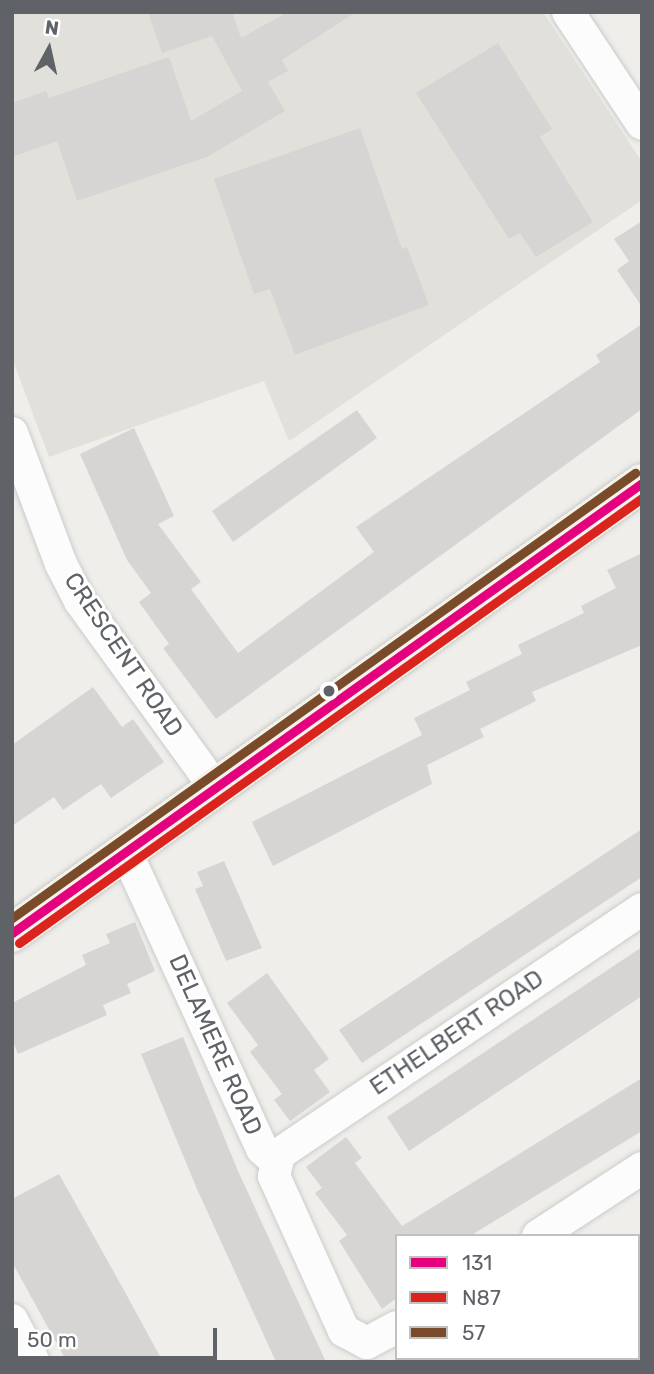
<!DOCTYPE html>
<html>
<head>
<meta charset="utf-8">
<style>
  body { margin:0 }
  #map { position:relative; width:654px; height:1374px; overflow:hidden; background:#efeeea; font-family:Rubik,sans-serif }
  div>[style] { position:absolute }
  [style*='--x'] { left:calc(var(--x)*1px); top:calc(var(--y)*1px); width:calc(var(--w)*1px); rotate:calc(var(--a)*1deg) }
  .education>* { inset:0; background:#e2e0da }
  .building>* { inset:0; background:#d6d5d3 }
  .roads { filter:drop-shadow(0 0 2px #cbcccc) drop-shadow(0 0 2px #cbcccc) }
  .minor>* { height:32px; margin:-16px; padding:0 16px; transform-origin:16px; border-radius:16px; background:#fdfcfc }
  .major>* { height:38px; margin:-19px; padding:0 19px; transform-origin:19px; border-radius:19px; background:#f4f2e9 }
  .bus-1>* { height:9px; margin:-4.5px; padding:0 4.5px; transform-origin:4.5px; border-radius:4.5px; background:#e5007d }
  .bus-2>* { height:9px; margin:-4.5px; padding:0 4.5px; transform-origin:4.5px; border-radius:4.5px; background:#dc241f }
  .bus-3>* { height:9px; margin:-4.5px; padding:0 4.5px; transform-origin:4.5px; border-radius:4.5px; background:#7a4b2a }
  .dots>* { width:19px; height:19px; translate:-50% -50%; box-sizing:border-box; border:4px solid #fff; border-radius:50% }
  span { translate:-50% -50%; white-space:nowrap; text-align:center; line-height:1.15; -webkit-text-stroke:6px #fff; paint-order:stroke }
  .street-label { font-size:24px; color:#5f6368 }
  .frame { position:absolute; inset:0; border:14px solid #5f6368; pointer-events:none }
  .legend { position:absolute; left:395px; top:1234px; width:245px; height:126px; box-sizing:border-box; background:#fff; border:2px solid #bfc1c3; margin:0; padding:9px 12px; list-style:none; font-size:21px; color:#5f6368 }
  .legend li { display:flex; align-items:center; gap:14px; height:35px }
  .legend b { width:35px; border:2px solid #bfc1c3 }
  .north { position:absolute; left:14px; top:14px; width:70px; height:70px; -webkit-text-stroke:5px #fff; paint-order:stroke; rotate:8deg; font-size:19px; font-weight:700; line-height:28px; text-align:center; color:#5f6368 }
  .north::after { content:''; display:block; margin:auto; width:24px; height:32px; background:#5f6368; clip-path:polygon(50% 0,100% 100%,50% 72%,0 100%) }
  .scale { position:absolute; left:14px; top:1328px; width:203px; height:32px; box-sizing:border-box; border:4px solid #5f6368; border-top:0; padding-left:9px; font-size:21px; line-height:24px; white-space:nowrap; color:#5f6368; -webkit-text-stroke:5px #fff; paint-order:stroke }
</style>
</head>
<body>
<div id="map">
  <div class="education">
    <div style="clip-path:polygon(12px 12px,543px 12px,642px 162px,642px 200px,289px 441px,264px 381px,49px 457px,12px 358px)"></div>
  </div>
  <div class="building">
    <div style="clip-path:polygon(148px 12px,232px 12px,241px 38px,288px 12px,356px 12px,282px 60px,288px 71px,268px 82px,285px 111px,207px 157px,77px 201px,57px 141px,12px 157px,12px 103px,46px 91px,49px 98px,169px 57px,191px 121px,242px 91px,212px 36px,162px 53px)"></div>
    <div style="clip-path:polygon(498px 43px,552px 129px,540px 137px,593px 222px,536px 257px,520px 233px,509px 239px,416px 93px)"></div>
    <div style="clip-path:polygon(360px 128px,402px 249px,407px 247px,429px 305px,295px 355px,270px 289px,254px 294px,214px 179px)"></div>
    <div style="clip-path:polygon(642px 221px,642px 307px,617px 270px,629px 261px,614px 239px)"></div>
    <div style="clip-path:polygon(642px 324px,642px 409px,216px 719px,163px 648px,169px 644px,139px 602px,151px 593px,127px 560px,80px 454px,134px 428px,174px 516px,158px 524px,201px 582px,191px 589px,238px 653px,374px 552px,356px 527px,600px 362px,596px 355px)"></div>
    <div style="clip-path:polygon(357px 410px,377px 438px,233px 542px,212px 511px)"></div>
    <div style="clip-path:polygon(642px 553px,642px 645px,532px 692px,536px 701px,480px 729px,484px 737px,427px 765px,432px 784px,273px 866px,252px 822px,422px 735px,414px 718px,470px 690px,466px 682px,522px 654px,518px 645px,584px 613px,581px 606px,616px 588px,607px 570px)"></div>
    <div style="clip-path:polygon(93px 687px,122px 727px,133px 719px,164px 762px,111px 798px,101px 784px,63px 810px,54px 797px,12px 826px,12px 745px)"></div>
    <div style="clip-path:polygon(642px 829px,642px 877px,362px 1063px,339px 1030px)"></div>
    <div style="clip-path:polygon(224px 861px,262px 948px,226px 961px,195px 889px,203px 886px,197px 872px)"></div>
    <div style="clip-path:polygon(135px 922px,155px 971px,127px 984px,131px 993px,103px 1005px,107px 1015px,18px 1054px,12px 1039px,12px 1003px,86px 965px,82px 955px,110px 943px,106px 934px)"></div>
    <div style="clip-path:polygon(642px 947px,642px 996px,409px 1151px,387px 1117px)"></div>
    <div style="clip-path:polygon(267px 973px,329px 1059px,314px 1070px,330px 1092px,290px 1121px,274px 1100px,282px 1094px,250px 1052px,258px 1045px,227px 1003px)"></div>
    <div style="clip-path:polygon(183px 1037px,238px 1171px,326px 1362px,276px 1362px,197px 1189px,141px 1054px)"></div>
    <div style="clip-path:polygon(642px 1078px,642px 1131px,470px 1236px,397px 1236px,397px 1298px,382px 1309px,339px 1241px,347px 1235px,315px 1193px,322px 1188px,306px 1167px,346px 1137px,362px 1158px,355px 1163px,402px 1226px)"></div>
    <div style="clip-path:polygon(59px 1174px,125px 1292px,163px 1362px,67px 1362px,12px 1262px,12px 1199px)"></div>
  </div>
  <div class="roads">
    <div class="minor">
      <div style="--x:568;--y:12;--w:134;--a:56.5"></div>
      <div style="--x:12;--y:433;--w:140;--a:69.5"></div>
      <div style="--x:61;--y:564;--w:42;--a:62.8"></div>
      <div style="--x:80;--y:601;--w:233;--a:54.1"></div>
      <div style="--x:127;--y:854;--w:324;--a:65.4"></div>
      <div style="--x:262;--y:1149;--w:18;--a:41"></div>
      <div style="--x:538;--y:1236;--w:124;--a:-33.2"></div>
      <div style="--x:12;--y:1320;--w:47;--a:62.4"></div>
      <div style="--x:397;--y:1327;--w:34;--a:152"></div>
      <div style="--x:367;--y:1343;--w:26;--a:-152"></div>
      <div style="--x:344;--y:1331;--w:170;--a:-114.3"></div>
      <div style="--x:274;--y:1176;--w:23;--a:-77"></div>
      <div style="--x:279;--y:1154;--w:438;--a:-34"></div>
    </div>
    <div class="major">
      <div style="--x:12;--y:933;--w:774;--a:-35.54"></div>
    </div>
  </div>
  <div class="bus-1">
    <div style="--x:12;--y:933;--w:774;--a:-35.54"></div>
  </div>
  <div class="bus-2">
    <div style="--x:19;--y:943;--w:766;--a:-35.54"></div>
  </div>
  <div class="bus-3">
    <div style="--x:12;--y:918;--w:766;--a:-35.54"></div>
  </div>
  <div class="dots">
    <div style="left:329px;top:691px;background:#5f6368"></div>
  </div>
  <div class="street-label">
    <span style="left:123px;top:655px;rotate:56deg">CRESCENT ROAD</span>
    <span style="left:457px;top:1033px;rotate:-34deg">ETHELBERT ROAD</span>
    <span style="left:215px;top:1045px;rotate:66deg">DELAMERE ROAD</span>
  </div>
  <div class="frame"></div>
  <ul class="legend">
  <li><b style="height:9px;background:#e5007d"></b>131</li>
  <li><b style="height:9px;background:#dc241f"></b>N87</li>
  <li><b style="height:9px;background:#7a4b2a"></b>57</li>
  </ul>
  <div class="north">N</div>
  <div class="scale">50 m</div>
</div>
</body>
</html>
